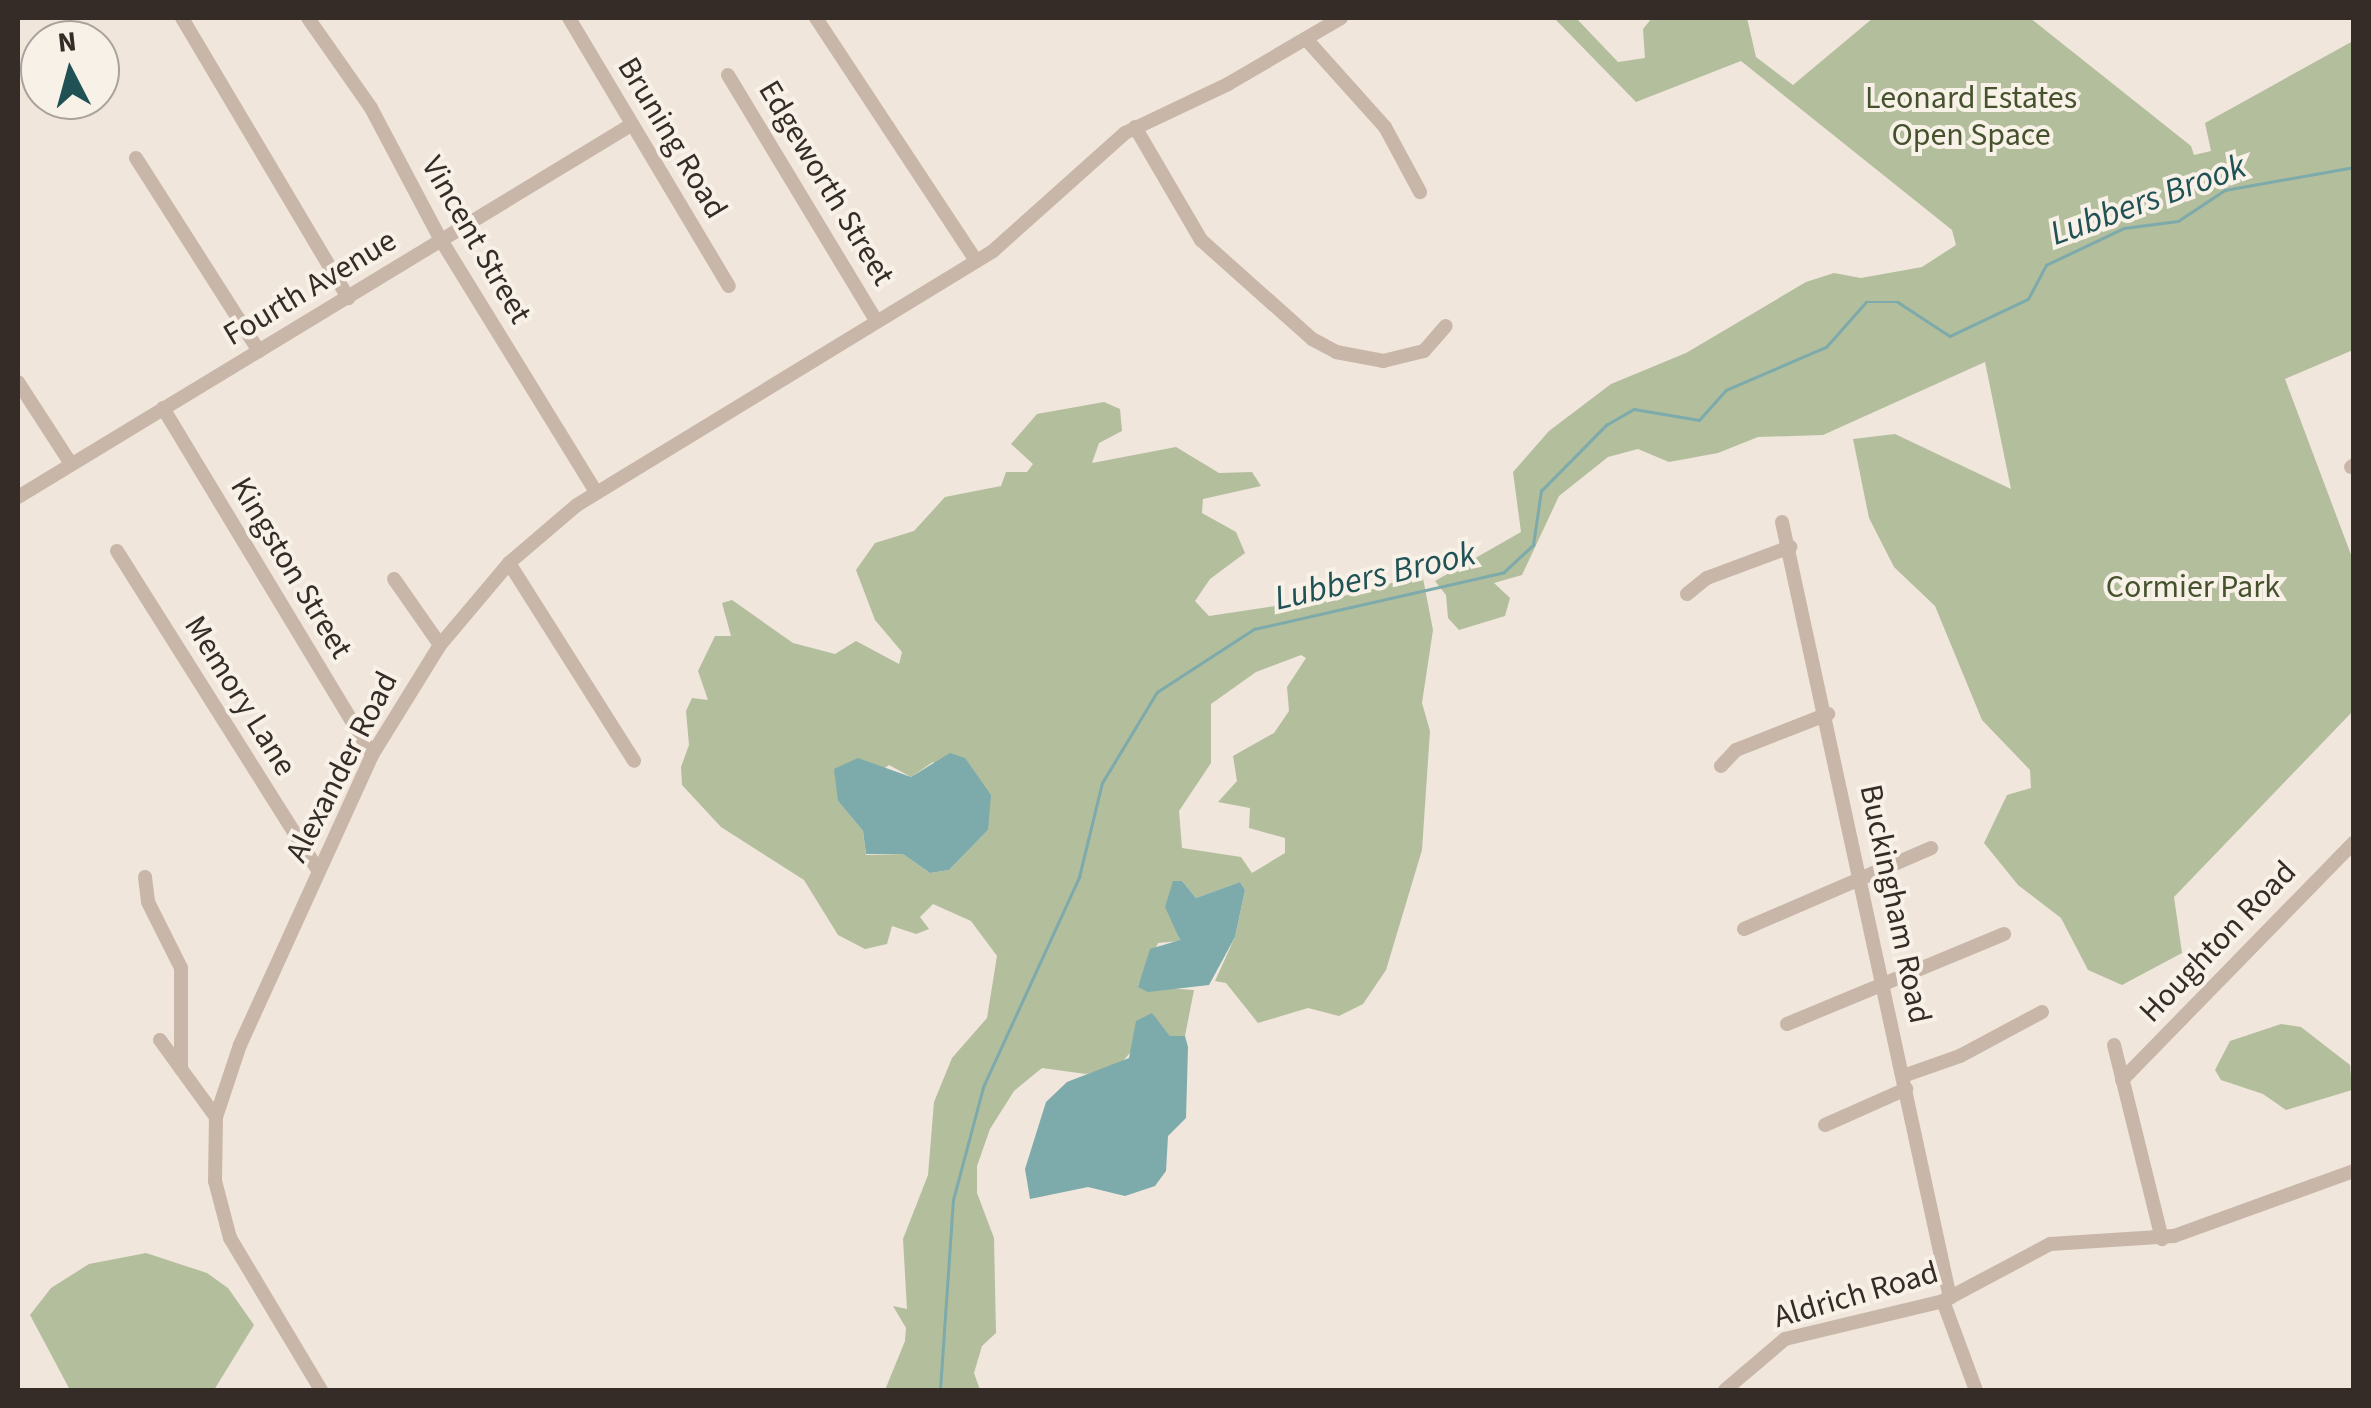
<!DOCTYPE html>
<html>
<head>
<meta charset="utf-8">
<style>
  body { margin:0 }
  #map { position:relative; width:2371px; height:1408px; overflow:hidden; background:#f0e6dc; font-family:"Source Sans 3",sans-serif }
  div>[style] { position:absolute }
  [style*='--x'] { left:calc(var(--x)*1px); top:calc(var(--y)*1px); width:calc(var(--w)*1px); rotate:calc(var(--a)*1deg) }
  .green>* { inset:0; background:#b3be9d }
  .water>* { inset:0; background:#7daaab }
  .stream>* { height:2.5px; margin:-1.25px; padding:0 1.25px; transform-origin:1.25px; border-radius:1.25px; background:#7daaab }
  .minor>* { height:14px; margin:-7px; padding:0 7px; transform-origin:7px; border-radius:7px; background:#c8b6a9 }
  span { translate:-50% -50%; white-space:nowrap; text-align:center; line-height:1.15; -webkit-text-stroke:8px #f8f1e8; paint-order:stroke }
  .park-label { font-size:32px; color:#45522d }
  .street-label { font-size:32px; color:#352c28 }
  .water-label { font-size:35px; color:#205154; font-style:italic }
  .frame { position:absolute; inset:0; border:20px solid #352c28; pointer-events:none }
  .north { position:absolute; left:20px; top:20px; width:100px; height:100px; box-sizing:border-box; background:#f8f1e8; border:2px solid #aaa29b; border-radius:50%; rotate:354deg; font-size:28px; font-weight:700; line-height:40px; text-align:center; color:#352c28 }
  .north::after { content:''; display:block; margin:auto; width:35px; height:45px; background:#205154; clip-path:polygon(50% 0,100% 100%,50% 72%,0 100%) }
</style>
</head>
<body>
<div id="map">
  <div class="green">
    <div style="clip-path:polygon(1554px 18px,1576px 18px,1618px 62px,1645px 58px,1643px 29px,1652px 18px,1747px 18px,1756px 57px,1793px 85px,1873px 18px,2030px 18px,2191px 146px,2194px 155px,2211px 151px,2205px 123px,2353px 41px,2353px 350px,2285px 379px,2353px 560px,2353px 711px,2174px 897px,2182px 953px,2122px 985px,2088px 970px,2061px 918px,2018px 885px,1984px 843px,2007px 795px,2031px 788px,2030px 770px,1982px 720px,1935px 606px,1894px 567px,1869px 518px,1853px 439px,1895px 434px,2011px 489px,1985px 362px,1823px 435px,1758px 437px,1718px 453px,1669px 462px,1638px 449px,1608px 457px,1559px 496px,1522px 575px,1494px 583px,1510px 598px,1505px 616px,1459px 630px,1448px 618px,1446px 595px,1435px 581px,1521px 532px,1513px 472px,1549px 431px,1611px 384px,1686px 353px,1806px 282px,1834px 273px,1861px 278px,1922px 267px,1956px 245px,1952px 230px,1741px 61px,1636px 102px)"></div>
    <div style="clip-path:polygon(evenodd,1104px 402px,1120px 409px,1122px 431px,1099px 443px,1092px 463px,1176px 447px,1219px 473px,1252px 472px,1261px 486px,1203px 499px,1202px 513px,1236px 532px,1245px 553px,1210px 579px,1195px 601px,1209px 616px,1361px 593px,1422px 573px,1433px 630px,1422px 703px,1430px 731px,1422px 850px,1386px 970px,1363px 1004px,1339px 1016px,1308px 1008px,1258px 1023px,1226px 983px,1215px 981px,1235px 937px,1245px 890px,1240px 882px,1196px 898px,1182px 881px,1170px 912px,1180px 941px,1158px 943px,1138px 986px,1194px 990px,1185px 1036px,1170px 1036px,1157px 1020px,1119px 1066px,1086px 1074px,1042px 1068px,1014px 1091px,990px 1129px,977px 1166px,977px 1193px,994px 1238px,996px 1333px,982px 1346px,974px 1373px,980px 1390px,885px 1390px,905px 1341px,906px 1328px,893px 1306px,907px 1309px,903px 1239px,928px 1175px,934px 1102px,952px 1058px,987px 1018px,997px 956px,971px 921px,933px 904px,920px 917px,929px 929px,916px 934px,892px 926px,887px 944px,865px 949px,838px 935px,804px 880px,721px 827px,682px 785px,681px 767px,689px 745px,686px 711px,692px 698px,708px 700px,698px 671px,715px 636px,731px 636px,722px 603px,732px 600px,793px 643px,835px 654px,856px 641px,899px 664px,902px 652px,875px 620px,856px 570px,875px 543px,914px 531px,945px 497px,1001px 486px,1006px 472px,1027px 472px,1033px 464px,1011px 444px,1037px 414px,1104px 402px,1301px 655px,1306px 658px,1287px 687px,1289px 711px,1274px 733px,1233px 756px,1237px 781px,1218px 802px,1250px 808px,1249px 828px,1285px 838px,1285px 853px,1252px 873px,1241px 857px,1182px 848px,1179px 811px,1211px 763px,1211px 704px,1256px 672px,1301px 655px,1104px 402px,933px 762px,988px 830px,949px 870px,930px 873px,903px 854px,866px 855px,863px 831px,838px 801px,889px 765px,911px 777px,933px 762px)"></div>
    <div style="clip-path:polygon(2281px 1024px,2301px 1027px,2350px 1065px,2352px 1090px,2286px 1110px,2263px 1094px,2221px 1080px,2215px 1070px,2230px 1041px)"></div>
    <div style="clip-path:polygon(146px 1253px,207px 1273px,228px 1288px,254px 1325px,214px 1390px,70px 1390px,30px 1315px,51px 1288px,89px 1264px)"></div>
  </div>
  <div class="water">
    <div style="clip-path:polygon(950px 753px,965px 758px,991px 795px,988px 830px,949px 870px,930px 873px,903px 854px,866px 854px,863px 831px,838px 801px,834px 769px,858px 758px,911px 777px)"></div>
    <div style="clip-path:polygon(1173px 881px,1182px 881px,1196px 898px,1240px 882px,1245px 890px,1235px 937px,1209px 985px,1148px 992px,1138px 987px,1150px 949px,1180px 940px,1165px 907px)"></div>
    <div style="clip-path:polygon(1152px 1013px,1170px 1036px,1185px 1036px,1188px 1047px,1186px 1118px,1168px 1136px,1166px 1171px,1155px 1186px,1125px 1196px,1088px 1187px,1030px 1199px,1025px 1169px,1046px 1102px,1067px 1082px,1129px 1058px,1136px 1021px)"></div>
  </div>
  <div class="stream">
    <div style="--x:940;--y:1390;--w:190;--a:-86.1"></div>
    <div style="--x:953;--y:1200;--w:117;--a:-75.1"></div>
    <div style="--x:983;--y:1087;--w:231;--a:-65.4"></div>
    <div style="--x:1079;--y:877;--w:97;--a:-76.3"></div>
    <div style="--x:1102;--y:783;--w:106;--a:-58.9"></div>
    <div style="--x:1157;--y:692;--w:116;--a:-33"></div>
    <div style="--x:1254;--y:629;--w:256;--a:-12.8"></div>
    <div style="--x:1504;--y:572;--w:40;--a:-43"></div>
    <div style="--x:1533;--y:545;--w:55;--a:-81.6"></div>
    <div style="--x:1541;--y:491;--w:93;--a:-45.4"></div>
    <div style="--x:1606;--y:425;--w:32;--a:-30"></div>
    <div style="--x:1634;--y:409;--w:66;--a:9.6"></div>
    <div style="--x:1699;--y:420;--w:40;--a:-48"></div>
    <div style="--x:1726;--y:390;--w:109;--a:-23.3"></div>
    <div style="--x:1826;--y:347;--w:60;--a:-48.4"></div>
    <div style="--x:1866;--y:302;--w:32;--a:0"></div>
    <div style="--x:1898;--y:302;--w:62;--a:33.2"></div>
    <div style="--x:1950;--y:336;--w:86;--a:-25.4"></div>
    <div style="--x:2028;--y:299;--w:38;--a:-62"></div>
    <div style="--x:2046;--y:265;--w:86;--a:-25.4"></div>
    <div style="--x:2124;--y:228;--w:54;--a:-7.4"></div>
    <div style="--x:2178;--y:221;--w:56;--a:-33.4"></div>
    <div style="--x:2225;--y:190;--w:131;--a:-10.1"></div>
  </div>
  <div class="minor">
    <div style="--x:182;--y:18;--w:326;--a:59.3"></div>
    <div style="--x:308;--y:18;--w:110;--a:55"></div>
    <div style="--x:371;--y:108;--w:149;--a:62.1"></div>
    <div style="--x:441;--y:240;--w:296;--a:58.4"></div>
    <div style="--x:569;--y:18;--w:312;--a:59.2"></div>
    <div style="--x:816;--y:18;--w:291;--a:56.6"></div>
    <div style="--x:1306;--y:39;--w:118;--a:48.1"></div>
    <div style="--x:1385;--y:127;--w:74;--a:61.7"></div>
    <div style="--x:728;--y:75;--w:286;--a:58.9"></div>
    <div style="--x:1135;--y:127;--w:131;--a:59.7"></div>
    <div style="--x:1201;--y:240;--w:149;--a:41.7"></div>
    <div style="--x:1312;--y:339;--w:27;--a:28"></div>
    <div style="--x:1336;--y:352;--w:48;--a:10.8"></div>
    <div style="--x:1383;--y:361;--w:42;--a:-13.7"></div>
    <div style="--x:1424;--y:351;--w:33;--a:-49"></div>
    <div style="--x:136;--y:158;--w:229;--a:57.5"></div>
    <div style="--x:18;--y:382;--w:98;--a:57.1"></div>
    <div style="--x:163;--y:408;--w:405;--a:58.9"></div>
    <div style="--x:2351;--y:467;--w:4;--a:-34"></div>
    <div style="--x:18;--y:497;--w:717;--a:-31.25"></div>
    <div style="--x:1782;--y:522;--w:794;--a:77.78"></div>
    <div style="--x:117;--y:551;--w:377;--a:57.8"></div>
    <div style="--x:509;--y:563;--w:234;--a:57.7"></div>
    <div style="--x:394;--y:579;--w:80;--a:55.1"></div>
    <div style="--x:1687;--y:594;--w:26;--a:-39"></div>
    <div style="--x:1707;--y:578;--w:89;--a:-20.5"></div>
    <div style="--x:1721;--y:766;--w:22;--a:-47"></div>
    <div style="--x:1736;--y:750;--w:99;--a:-21.4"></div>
    <div style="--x:145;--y:877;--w:25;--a:83"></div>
    <div style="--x:148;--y:902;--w:74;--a:63.4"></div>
    <div style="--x:181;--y:968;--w:101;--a:90"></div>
    <div style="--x:1744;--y:929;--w:204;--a:-23.4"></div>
    <div style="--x:1787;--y:1024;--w:235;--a:-22.5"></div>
    <div style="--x:160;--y:1040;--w:95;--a:54"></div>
    <div style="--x:2114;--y:1045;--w:200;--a:76.1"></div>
    <div style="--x:1903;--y:1076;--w:60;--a:-19.3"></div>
    <div style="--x:1960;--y:1056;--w:93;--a:-28.2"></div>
    <div style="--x:2122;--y:1080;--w:332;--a:-45.7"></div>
    <div style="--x:1825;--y:1125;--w:89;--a:-24"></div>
    <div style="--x:1943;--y:1301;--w:95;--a:69.7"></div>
    <div style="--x:321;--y:1390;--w:177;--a:-120.9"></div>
    <div style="--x:230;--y:1238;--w:59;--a:-104.7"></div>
    <div style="--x:215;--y:1181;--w:64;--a:-89.1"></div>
    <div style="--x:216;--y:1117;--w:76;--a:-71.6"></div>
    <div style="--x:240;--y:1045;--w:319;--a:-65.5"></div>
    <div style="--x:372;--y:755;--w:129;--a:-58.3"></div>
    <div style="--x:440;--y:645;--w:107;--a:-49.9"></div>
    <div style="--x:509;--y:563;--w:89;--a:-40.5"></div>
    <div style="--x:577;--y:505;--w:487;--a:-31.4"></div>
    <div style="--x:993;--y:251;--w:177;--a:-41.8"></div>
    <div style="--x:1125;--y:133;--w:114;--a:-25.4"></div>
    <div style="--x:1228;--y:84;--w:131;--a:-30.3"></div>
    <div style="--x:1725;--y:1390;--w:79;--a:-40.4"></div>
    <div style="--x:1785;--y:1339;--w:163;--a:-13.5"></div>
    <div style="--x:1943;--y:1301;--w:121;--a:-28"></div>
    <div style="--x:2050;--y:1244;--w:124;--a:-3.7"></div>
    <div style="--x:2174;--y:1236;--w:191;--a:-19.9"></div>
  </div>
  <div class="park-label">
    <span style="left:1971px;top:117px">Leonard Estates<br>Open Space</span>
    <span style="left:2193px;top:587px">Cormier Park</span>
  </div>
  <div class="street-label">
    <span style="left:672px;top:138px;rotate:59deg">Bruning Road</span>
    <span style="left:826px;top:183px;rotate:59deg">Edgeworth Street</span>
    <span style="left:476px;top:240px;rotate:60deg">Vincent Street</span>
    <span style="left:310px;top:288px;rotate:-31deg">Fourth Avenue</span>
    <span style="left:291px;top:568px;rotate:59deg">Kingston Street</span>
    <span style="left:240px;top:696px;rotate:58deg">Memory Lane</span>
    <span style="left:342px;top:767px;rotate:-63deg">Alexander Road</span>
    <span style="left:1895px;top:904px;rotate:78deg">Buckingham Road</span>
    <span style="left:2218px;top:942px;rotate:-46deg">Houghton Road</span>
    <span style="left:1856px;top:1295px;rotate:-16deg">Aldrich Road</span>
  </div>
  <div class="water-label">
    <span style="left:2148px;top:200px;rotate:-20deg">Lubbers Brook</span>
    <span style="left:1375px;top:576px;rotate:-13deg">Lubbers Brook</span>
  </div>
  <div class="frame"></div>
  <div class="north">N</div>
</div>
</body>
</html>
